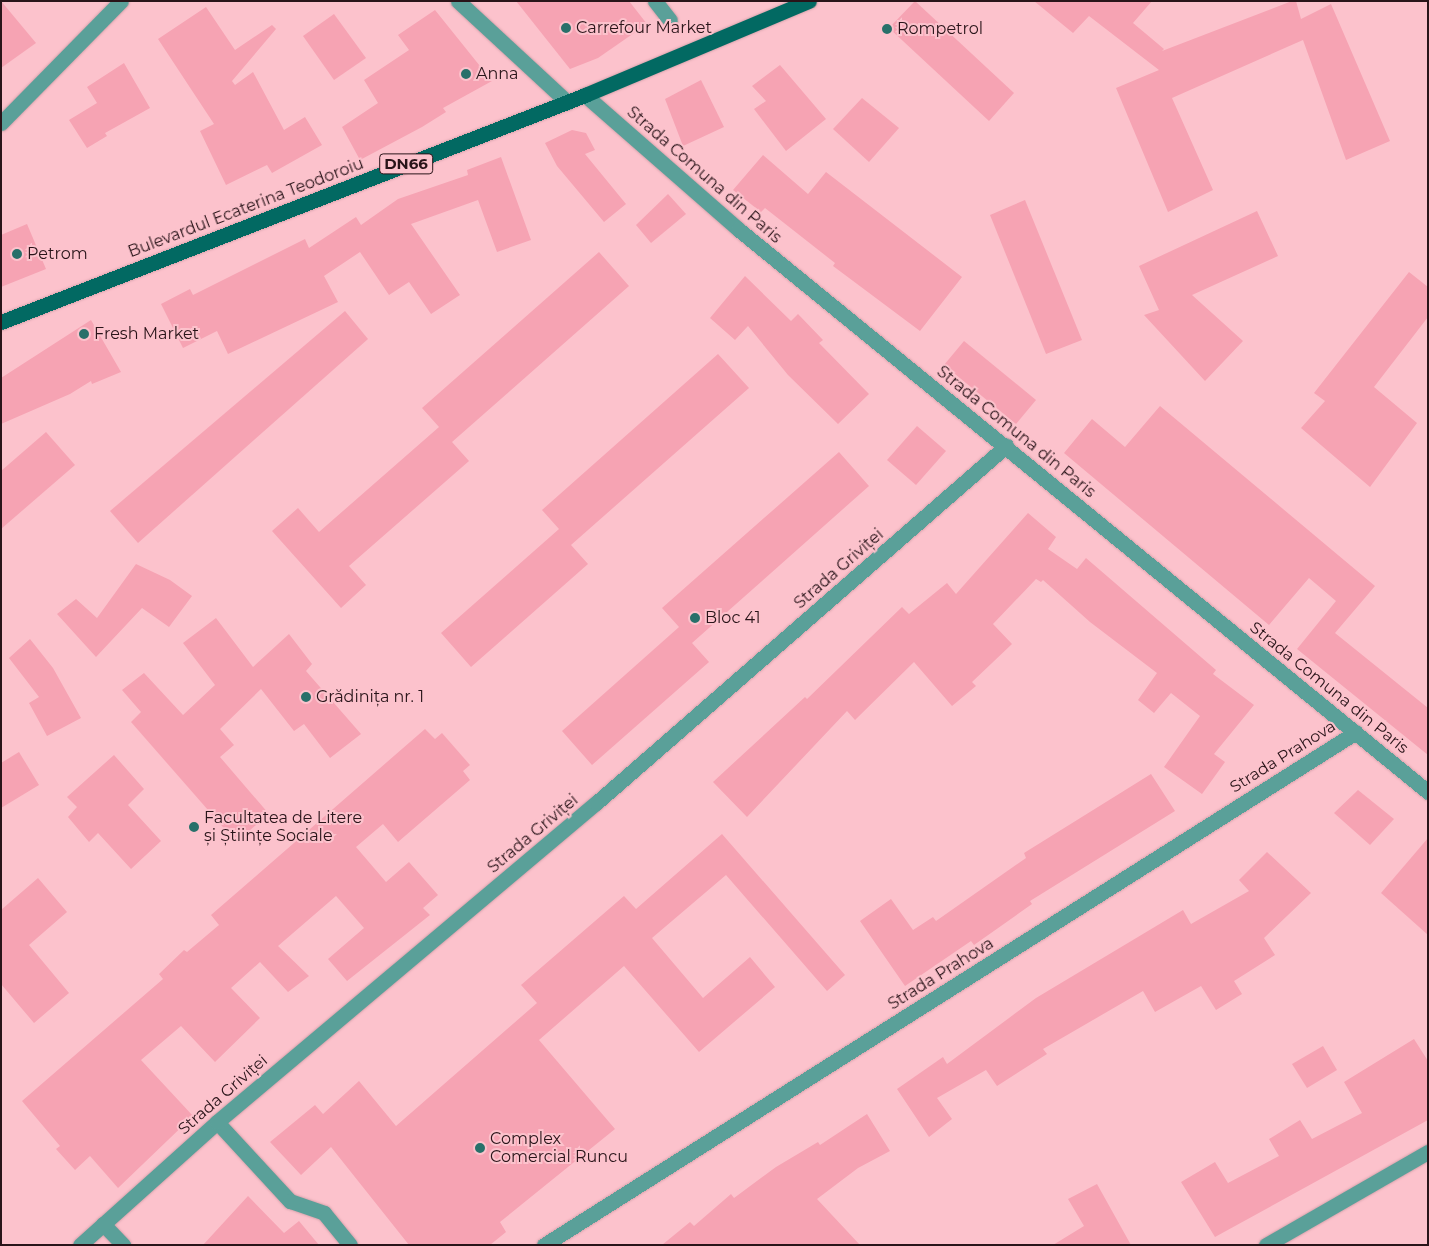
<!DOCTYPE html>
<html>
<head>
<meta charset="utf-8">
<style>
  body { margin:0 }
  #map { position:relative; width:1429px; height:1246px; overflow:hidden; background:#fcc2cc; font-family:Montserrat,sans-serif }
  div>[style] { position:absolute }
  [style*='--x'] { left:calc(var(--x)*1px); top:calc(var(--y)*1px); width:calc(var(--w)*1px); rotate:calc(var(--a)*1deg) }
  .building>* { inset:0; background:#f6a3b3 }
  .roads { filter:drop-shadow(0 0 1px #d6a3ac) drop-shadow(0 0 1px #d6a3ac) }
  .minor>* { height:15px; margin:-7.5px; padding:0 7.5px; transform-origin:7.5px; border-radius:7.5px; background:#5aa099 }
  .major>* { height:15px; margin:-7.5px; padding:0 7.5px; transform-origin:7.5px; border-radius:7.5px; background:#026962 }
  .dots>* { width:14px; height:14px; translate:-50% -50%; box-sizing:border-box; border:2px solid #fcc2cc; border-radius:50% }
  span { translate:-50% -50%; white-space:nowrap; text-align:center; line-height:1.15; -webkit-text-stroke:4px #fcc2cc; paint-order:stroke }
  .shield-label span { padding:1px 4px; background:#fcc2cc; border:1px solid; border-radius:4px; -webkit-text-stroke-width:0 }
  .shield-label { font-size:15px; color:#291419; font-weight:700 }
  .poi-label { font-size:16px; color:#291419 }
  .left { translate:0 -50%; text-align:left }
  .street-label { font-size:16px; color:#291419 }
  .frame { position:absolute; inset:0; border:2px solid #291419; pointer-events:none }
</style>
</head>
<body>
<div id="map">
  <div class="building">
    <div style="clip-path:polygon(1px 1px,36px 43px,1px 68px)"></div>
    <div style="clip-path:polygon(516px 1px,629px 1px,647px 24px,598px 58px,570px 69px)"></div>
    <div style="clip-path:polygon(915px 1px,1014px 93px,989px 121px,889px 28px)"></div>
    <div style="clip-path:polygon(1034px 1px,1152px 1px,1133px 23px,1164px 49px,1162px 51px,1292px 1px,1296px 1px,1301px 19px,1331px 4px,1390px 141px,1346px 160px,1303px 40px,1172px 98px,1213px 190px,1168px 212px,1116px 88px,1159px 70px,1089px 16px,1073px 33px)"></div>
    <div style="clip-path:polygon(206px 7px,235px 50px,272px 25px,276px 29px,232px 81px,235px 85px,253px 72px,284px 130px,305px 117px,322px 145px,272px 173px,267px 165px,226px 185px,200px 131px,214px 124px,158px 39px)"></div>
    <div style="clip-path:polygon(435px 10px,492px 81px,443px 108px,446px 112px,422px 127px,360px 160px,342px 127px,378px 103px,364px 80px,409px 50px,398px 35px)"></div>
    <div style="clip-path:polygon(334px 14px,366px 58px,334px 80px,303px 36px)"></div>
    <div style="clip-path:polygon(124px 63px,150px 108px,105px 133px,107px 136px,87px 148px,69px 120px,97px 103px,87px 87px)"></div>
    <div style="clip-path:polygon(780px 65px,826px 119px,786px 151px,754px 109px,766px 101px,752px 86px)"></div>
    <div style="clip-path:polygon(701px 80px,724px 127px,683px 146px,665px 99px)"></div>
    <div style="clip-path:polygon(862px 98px,899px 128px,869px 162px,833px 129px)"></div>
    <div style="clip-path:polygon(572px 130px,586px 133px,595px 150px,585px 154px,626px 204px,604px 222px,557px 166px,545px 143px)"></div>
    <div style="clip-path:polygon(763px 155px,808px 194px,826px 172px,962px 277px,920px 331px,833px 266px,835px 263px,765px 208px,761px 212px,733px 190px)"></div>
    <div style="clip-path:polygon(501px 157px,531px 240px,497px 252px,478px 200px,411px 224px,460px 295px,431px 314px,409px 282px,389px 295px,360px 252px,324px 276px,338px 302px,228px 354px,217px 331px,183px 348px,161px 304px,190px 289px,193px 295px,305px 239px,309px 248px,356px 217px,361px 225px,398px 199px,468px 175px,467px 170px)"></div>
    <div style="clip-path:polygon(668px 194px,686px 214px,651px 243px,636px 225px)"></div>
    <div style="clip-path:polygon(1025px 200px,1082px 340px,1046px 354px,990px 215px)"></div>
    <div style="clip-path:polygon(1257px 211px,1278px 256px,1192px 295px,1243px 341px,1205px 381px,1144px 315px,1159px 310px,1139px 266px)"></div>
    <div style="clip-path:polygon(27px 224px,46px 269px,1px 287px,1px 235px)"></div>
    <div style="clip-path:polygon(599px 252px,629px 286px,452px 442px,469px 461px,349px 566px,366px 585px,341px 608px,272px 531px,298px 508px,319px 532px,439px 427px,422px 408px)"></div>
    <div style="clip-path:polygon(1409px 272px,1428px 287px,1428px 317px,1374px 387px,1417px 423px,1370px 487px,1301px 428px,1325px 401px,1314px 393px)"></div>
    <div style="clip-path:polygon(745px 276px,791px 321px,798px 314px,823px 340px,819px 343px,869px 394px,838px 424px,788px 375px,748px 326px,735px 340px,710px 318px)"></div>
    <div style="clip-path:polygon(345px 311px,368px 339px,138px 543px,110px 511px)"></div>
    <div style="clip-path:polygon(91px 320px,121px 372px,92px 384px,91px 381px,70px 394px,1px 424px,1px 378px)"></div>
    <div style="clip-path:polygon(964px 341px,1036px 400px,1016px 424px,944px 365px)"></div>
    <div style="clip-path:polygon(718px 354px,749px 388px,571px 545px,588px 564px,471px 667px,441px 633px,559px 529px,542px 510px)"></div>
    <div style="clip-path:polygon(1160px 406px,1375px 586px,1335px 633px,1428px 708px,1428px 755px,1297px 649px,1336px 601px,1309px 578px,1269px 625px,1064px 453px,1092px 419px,1125px 447px)"></div>
    <div style="clip-path:polygon(917px 426px,946px 451px,916px 485px,887px 460px)"></div>
    <div style="clip-path:polygon(46px 432px,75px 465px,1px 529px,1px 471px)"></div>
    <div style="clip-path:polygon(839px 452px,869px 486px,692px 643px,709px 662px,592px 765px,562px 731px,679px 627px,662px 608px)"></div>
    <div style="clip-path:polygon(1028px 513px,1056px 537px,1048px 549px,1077px 569px,1086px 558px,1216px 670px,1213px 674px,1254px 705px,1214px 754px,1225px 762px,1202px 794px,1164px 767px,1200px 716px,1171px 693px,1154px 713px,1138px 700px,1157px 673px,1090px 622px,1043px 580px,1041px 582px,1036px 579px,993px 624px,1012px 644px,972px 682px,976px 686px,952px 706px,914px 662px,855px 720px,847px 711px,747px 817px,713px 782px,805px 697px,807px 699px,902px 607px,909px 614px,947px 583px,956px 594px)"></div>
    <div style="clip-path:polygon(136px 564px,170px 580px,192px 596px,169px 627px,142px 608px,96px 657px,57px 614px,76px 599px,97px 618px)"></div>
    <div style="clip-path:polygon(216px 618px,253px 667px,289px 634px,312px 664px,306px 671px,361px 734px,330px 758px,304px 724px,294px 731px,261px 689px,220px 729px,234px 745px,220px 757px,269px 814px,236px 842px,131px 722px,141px 712px,122px 690px,144px 673px,183px 715px,215px 685px,183px 643px)"></div>
    <div style="clip-path:polygon(30px 639px,53px 668px,81px 718px,47px 736px,29px 703px,39px 697px,9px 658px)"></div>
    <div style="clip-path:polygon(425px 729px,435px 739px,442px 733px,470px 765px,463px 771px,470px 780px,398px 842px,383px 824px,356px 847px,386px 882px,409px 862px,438px 895px,423px 908px,430px 915px,347px 981px,328px 959px,364px 928px,336px 896px,278px 946px,309px 976px,288px 992px,260px 962px,231px 988px,260px 1018px,215px 1062px,181px 1026px,141px 1060px,193px 1116px,118px 1188px,90px 1156px,75px 1170px,56px 1149px,60px 1146px,22px 1101px,163px 979px,159px 974px,184px 950px,187px 952px,219px 925px,211px 915px)"></div>
    <div style="clip-path:polygon(19px 752px,39px 785px,1px 808px,1px 763px)"></div>
    <div style="clip-path:polygon(114px 755px,144px 789px,128px 805px,161px 841px,131px 869px,98px 833px,89px 842px,68px 817px,77px 807px,67px 797px)"></div>
    <div style="clip-path:polygon(1151px 774px,1175px 811px,1030px 901px,1032px 904px,974px 945px,971px 941px,905px 986px,860px 921px,891px 899px,913px 930px,933px 917px,936px 921px,1026px 858px,1024px 853px)"></div>
    <div style="clip-path:polygon(1358px 790px,1394px 819px,1370px 845px,1334px 813px)"></div>
    <div style="clip-path:polygon(722px 834px,845px 975px,827px 991px,726px 875px,652px 938px,703px 998px,750px 957px,775px 987px,699px 1052px,624px 966px,539px 1040px,615px 1129px,500px 1222px,506px 1232px,490px 1245px,409px 1245px,331px 1147px,301px 1175px,270px 1142px,315px 1105px,323px 1114px,359px 1081px,396px 1126px,537px 1003px,521px 985px,624px 896px,636px 909px)"></div>
    <div style="clip-path:polygon(1428px 838px,1428px 935px,1381px 893px)"></div>
    <div style="clip-path:polygon(1267px 852px,1311px 893px,1264px 938px,1275px 955px,1234px 981px,1242px 994px,1216px 1010px,1201px 986px,1155px 1012px,1143px 991px,1043px 1049px,1047px 1054px,997px 1086px,986px 1070px,937px 1098px,952px 1119px,929px 1137px,897px 1089px,943px 1057px,947px 1064px,1036px 998px,1183px 910px,1191px 924px,1249px 891px,1239px 880px)"></div>
    <div style="clip-path:polygon(38px 878px,67px 912px,29px 945px,69px 993px,34px 1023px,1px 984px,1px 910px)"></div>
    <div style="clip-path:polygon(1414px 1039px,1428px 1061px,1428px 1120px,1215px 1237px,1181px 1182px,1215px 1162px,1228px 1183px,1279px 1156px,1269px 1139px,1300px 1120px,1312px 1139px,1362px 1113px,1344px 1082px)"></div>
    <div style="clip-path:polygon(1323px 1046px,1337px 1070px,1307px 1088px,1292px 1064px)"></div>
    <div style="clip-path:polygon(867px 1114px,890px 1151px,858px 1168px,817px 1199px,860px 1245px,662px 1245px,690px 1222px,694px 1226px,731px 1194px,734px 1198px,776px 1167px,818px 1142px,820px 1145px)"></div>
    <div style="clip-path:polygon(1097px 1184px,1131px 1245px,1053px 1245px,1084px 1226px,1068px 1199px)"></div>
    <div style="clip-path:polygon(248px 1196px,284px 1233px,299px 1221px,319px 1245px,203px 1245px)"></div>
  </div>
  <div class="roads">
    <div class="minor">
      <div style="--x:458;--y:1;--w:149;--a:42.8"></div>
      <div style="--x:655;--y:1;--w:24;--a:52"></div>
      <div style="--x:585;--y:95;--w:203;--a:41.2"></div>
      <div style="--x:738;--y:229;--w:891;--a:39.21"></div>
      <div style="--x:1;--y:123;--w:171;--a:-45.5"></div>
      <div style="--x:217;--y:1122;--w:108;--a:47.3"></div>
      <div style="--x:290;--y:1201;--w:36;--a:19"></div>
      <div style="--x:324;--y:1213;--w:41;--a:50.9"></div>
      <div style="--x:103;--y:1224;--w:29;--a:46"></div>
      <div style="--x:80;--y:1245;--w:184;--a:-41.9"></div>
      <div style="--x:217;--y:1122;--w:495;--a:-40.1"></div>
      <div style="--x:596;--y:803;--w:544;--a:-41.05"></div>
      <div style="--x:544;--y:1245;--w:960;--a:-32.28"></div>
      <div style="--x:1266;--y:1245;--w:187;--a:-29.9"></div>
    </div>
    <div class="major">
      <div style="--x:1;--y:322;--w:627;--a:-21.24"></div>
      <div style="--x:585;--y:95;--w:243;--a:-22.8"></div>
    </div>
  </div>
  <div class="dots">
    <div style="left:566px;top:28px;background:#28706a"></div>
    <div style="left:887px;top:29px;background:#28706a"></div>
    <div style="left:466px;top:74px;background:#28706a"></div>
    <div style="left:17px;top:254px;background:#28706a"></div>
    <div style="left:84px;top:334px;background:#28706a"></div>
    <div style="left:695px;top:618px;background:#28706a"></div>
    <div style="left:306px;top:697px;background:#28706a"></div>
    <div style="left:194px;top:827px;background:#28706a"></div>
    <div style="left:480px;top:1148px;background:#28706a"></div>
  </div>
  <div class="shield-label">
    <span style="left:406px;top:164px">DN66</span>
  </div>
  <div class="poi-label">
    <span class="left" style="left:576px;top:28px">Carrefour Market</span>
    <span class="left" style="left:897px;top:29px">Rompetrol</span>
    <span class="left" style="left:476px;top:74px">Anna</span>
    <span class="left" style="left:27px;top:254px">Petrom</span>
    <span class="left" style="left:94px;top:334px">Fresh Market</span>
    <span class="left" style="left:705px;top:618px">Bloc 41</span>
    <span class="left" style="left:316px;top:697px">Grădinița nr. 1</span>
    <span class="left" style="left:204px;top:827px">Facultatea de Litere<br>și Științe Sociale</span>
    <span class="left" style="left:490px;top:1148px">Complex<br>Comercial Runcu</span>
  </div>
  <div class="street-label">
    <span style="left:704px;top:175px;rotate:41deg">Strada Comuna din Paris</span>
    <span style="left:246px;top:208px;rotate:-21deg">Bulevardul Ecaterina Teodoroiu</span>
    <span style="left:1016px;top:432px;rotate:39deg">Strada Comuna din Paris</span>
    <span style="left:839px;top:569px;rotate:-41deg">Strada Griviței</span>
    <span style="left:1329px;top:688px;rotate:39deg">Strada Comuna din Paris</span>
    <span style="left:1283px;top:757px;rotate:-32deg">Strada Prahova</span>
    <span style="left:533px;top:834px;rotate:-40deg">Strada Griviței</span>
    <span style="left:941px;top:974px;rotate:-32deg">Strada Prahova</span>
    <span style="left:223px;top:1095px;rotate:-41deg">Strada Griviței</span>
  </div>
  <div class="frame"></div>
</div>
</body>
</html>
